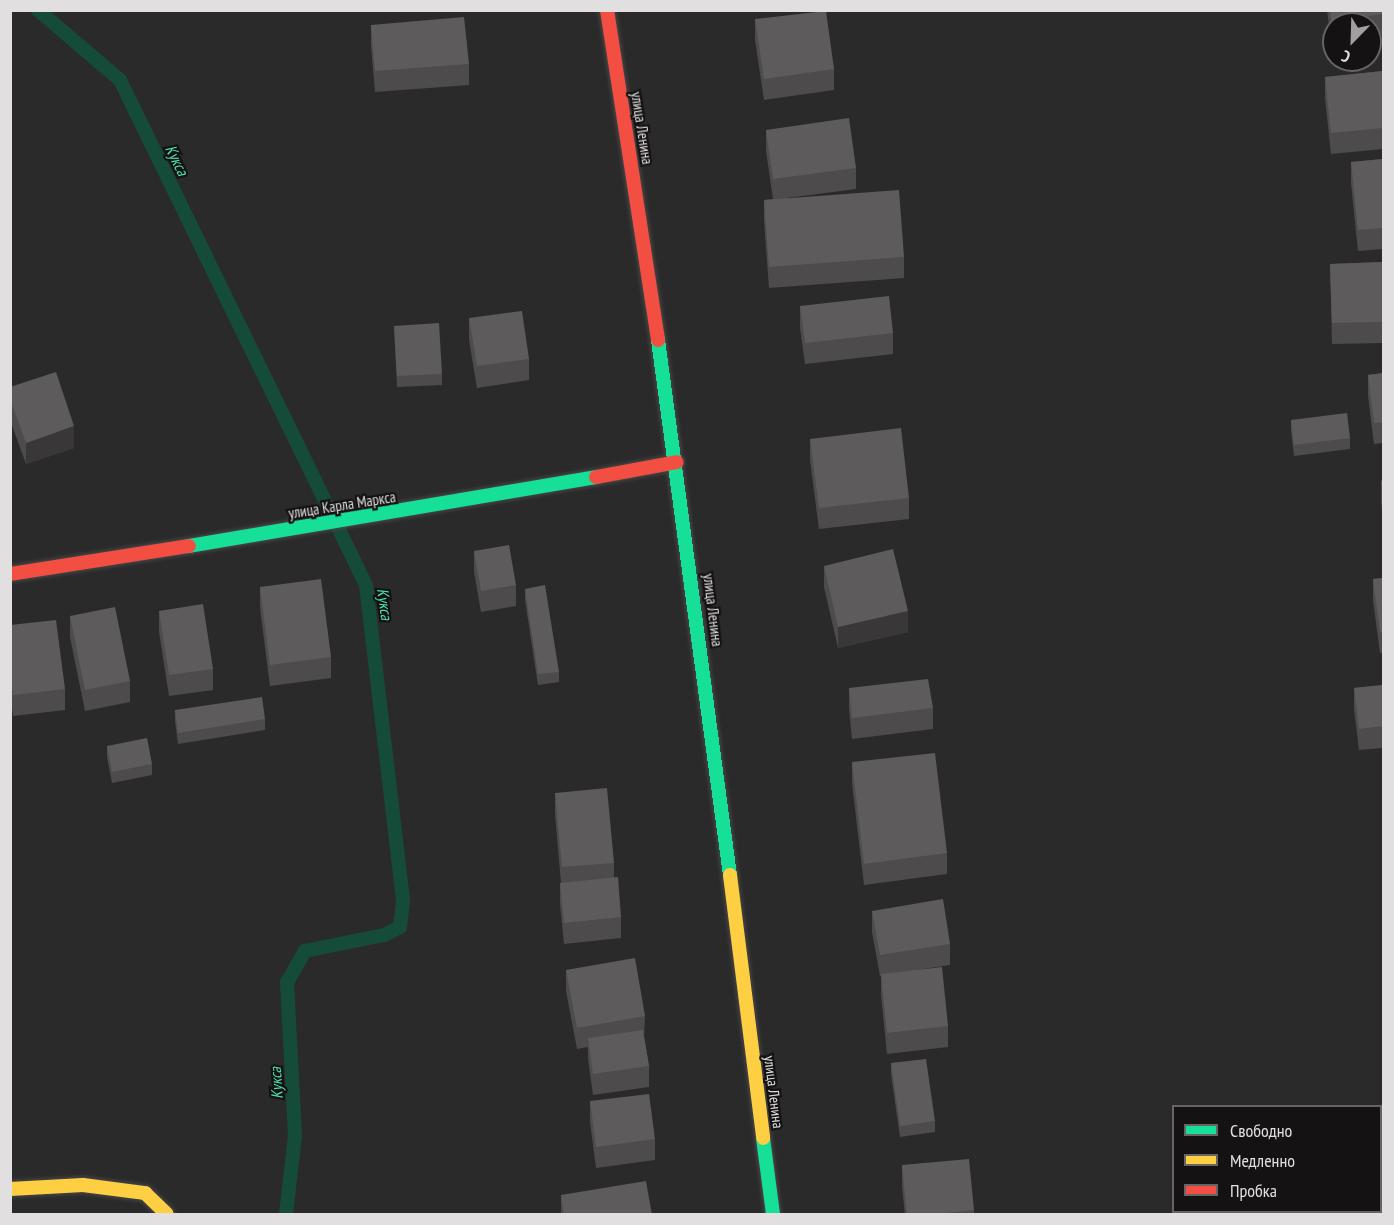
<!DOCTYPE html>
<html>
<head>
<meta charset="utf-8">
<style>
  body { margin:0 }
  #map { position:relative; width:1394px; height:1225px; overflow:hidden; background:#2b2a2a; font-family:"PT Sans Narrow",sans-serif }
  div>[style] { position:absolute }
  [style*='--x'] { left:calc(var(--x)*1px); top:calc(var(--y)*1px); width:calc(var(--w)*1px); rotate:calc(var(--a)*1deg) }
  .stream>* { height:14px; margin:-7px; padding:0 7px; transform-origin:7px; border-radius:7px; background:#154c39 }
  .roads { filter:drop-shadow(0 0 2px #484747) drop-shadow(0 0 2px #484747) }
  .fast>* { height:14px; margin:-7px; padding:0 7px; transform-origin:7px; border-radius:7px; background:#16e098 }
  .slow>* { height:14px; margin:-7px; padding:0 7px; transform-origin:7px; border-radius:7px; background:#ffcf43 }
  .jam>* { height:14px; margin:-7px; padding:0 7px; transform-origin:7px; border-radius:7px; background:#f24e42 }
  .wall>* { inset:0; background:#4d4b4c }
  .shaded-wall>* { inset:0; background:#393738 }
  .building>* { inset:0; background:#5d5b5c }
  span { translate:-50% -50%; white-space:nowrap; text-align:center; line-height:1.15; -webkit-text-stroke:4.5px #141213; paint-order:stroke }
  .street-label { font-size:15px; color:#e1dfe0 }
  .water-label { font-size:16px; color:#4de3ad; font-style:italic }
  .frame { position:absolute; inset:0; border:12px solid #e1dfe0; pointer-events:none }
  .legend { position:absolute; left:1172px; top:1105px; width:210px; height:108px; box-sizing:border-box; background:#141213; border:2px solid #666465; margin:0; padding:8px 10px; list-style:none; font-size:18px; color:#e1dfe0 }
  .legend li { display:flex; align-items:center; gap:12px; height:30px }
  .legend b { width:30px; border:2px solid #666465 }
  .north { position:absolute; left:1322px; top:12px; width:60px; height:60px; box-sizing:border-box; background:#141213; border:2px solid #666465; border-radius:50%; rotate:203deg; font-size:16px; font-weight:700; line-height:24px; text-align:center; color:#e1dfe0 }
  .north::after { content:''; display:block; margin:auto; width:21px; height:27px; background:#a1a0a0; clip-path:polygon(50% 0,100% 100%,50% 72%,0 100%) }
</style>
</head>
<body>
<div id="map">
  <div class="stream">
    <div style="--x:38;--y:10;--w:108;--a:40.5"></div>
    <div style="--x:120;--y:80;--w:562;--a:64.03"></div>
    <div style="--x:366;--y:585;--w:319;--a:83.3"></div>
    <div style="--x:403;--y:902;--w:25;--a:97"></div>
    <div style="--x:400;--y:927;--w:18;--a:153"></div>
    <div style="--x:384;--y:935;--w:81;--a:168.6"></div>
    <div style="--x:305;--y:951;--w:36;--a:120"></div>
    <div style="--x:287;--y:982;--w:154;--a:87"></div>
    <div style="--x:295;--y:1136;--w:79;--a:96.6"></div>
  </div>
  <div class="roads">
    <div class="fast">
      <div style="--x:658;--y:340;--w:540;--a:82.34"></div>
      <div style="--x:189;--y:546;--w:413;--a:-9.6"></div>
      <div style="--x:763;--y:1138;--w:77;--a:82.5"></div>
    </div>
    <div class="slow">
      <div style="--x:730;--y:875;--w:265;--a:82.8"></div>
      <div style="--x:10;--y:1189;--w:73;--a:-3.1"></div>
      <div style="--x:83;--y:1185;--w:63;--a:7.4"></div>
      <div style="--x:145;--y:1193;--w:30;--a:44"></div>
    </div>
    <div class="jam">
      <div style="--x:607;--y:10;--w:334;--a:81.2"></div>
      <div style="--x:596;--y:477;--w:82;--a:-10.5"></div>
      <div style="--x:10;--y:574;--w:181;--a:-8.9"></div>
    </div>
  </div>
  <div class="wall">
    <div style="clip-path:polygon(1327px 10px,1383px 10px,1383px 35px,1370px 37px,1370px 24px,1334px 24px,1334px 42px,1331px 42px)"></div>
    <div style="clip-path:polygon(755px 19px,834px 69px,834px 90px,764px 100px,755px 40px)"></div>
    <div style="clip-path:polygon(371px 25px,469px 64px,469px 85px,375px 92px,371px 46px)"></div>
    <div style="clip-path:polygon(1383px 71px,1383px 149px,1331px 154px,1325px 98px,1325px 77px)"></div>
    <div style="clip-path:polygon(766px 130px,856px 168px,856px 189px,787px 198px,904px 257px,904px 278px,769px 288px,764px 221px,764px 200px,773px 199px,766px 151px)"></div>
    <div style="clip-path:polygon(1383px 159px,1383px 249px,1358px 251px,1351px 183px,1351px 162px)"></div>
    <div style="clip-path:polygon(1383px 262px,1383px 343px,1332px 344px,1330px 264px)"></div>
    <div style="clip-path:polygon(800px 306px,893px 333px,893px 354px,805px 364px,800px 328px)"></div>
    <div style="clip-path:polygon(469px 318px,529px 359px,529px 380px,477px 388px,469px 340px)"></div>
    <div style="clip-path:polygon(394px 326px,442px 374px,442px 385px,397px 387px)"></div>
    <div style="clip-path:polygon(1383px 373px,1383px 443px,1374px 444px,1368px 396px,1368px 375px)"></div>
    <div style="clip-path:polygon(10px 387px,74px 448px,26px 464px,10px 420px)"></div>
    <div style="clip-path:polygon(1291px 420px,1350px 438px,1350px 449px,1294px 456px,1291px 431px)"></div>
    <div style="clip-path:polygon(810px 439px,909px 498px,909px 519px,819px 529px,810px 460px)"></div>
    <div style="clip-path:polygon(1383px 480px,1383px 517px,1381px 502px,1381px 481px)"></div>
    <div style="clip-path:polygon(474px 551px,516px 585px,516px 606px,481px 612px,474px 572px)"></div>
    <div style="clip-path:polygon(824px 566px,908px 632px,838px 648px,824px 587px)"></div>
    <div style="clip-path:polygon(1383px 578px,1383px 653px,1380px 653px,1373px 600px,1373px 579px)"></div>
    <div style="clip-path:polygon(260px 587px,331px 657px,331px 678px,270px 686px,260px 608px)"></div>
    <div style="clip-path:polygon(525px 589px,559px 672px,559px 682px,538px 685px,525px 600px)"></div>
    <div style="clip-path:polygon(159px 611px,213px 669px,213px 690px,169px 696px,159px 632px)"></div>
    <div style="clip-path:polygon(70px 616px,130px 681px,130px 702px,85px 711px,70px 637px)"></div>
    <div style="clip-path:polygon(10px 625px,65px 689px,65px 710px,13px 716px,10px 694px)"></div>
    <div style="clip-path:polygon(1383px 685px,1383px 748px,1359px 750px,1354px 709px,1354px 688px)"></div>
    <div style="clip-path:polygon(849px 688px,933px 708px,933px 729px,852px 739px,849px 709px)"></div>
    <div style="clip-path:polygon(175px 710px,265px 719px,265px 730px,178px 744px,175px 721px)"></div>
    <div style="clip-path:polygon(107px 746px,152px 764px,152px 775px,112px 783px,107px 757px)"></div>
    <div style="clip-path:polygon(852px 762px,947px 853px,947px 874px,864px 885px,852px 783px)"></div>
    <div style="clip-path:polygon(555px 793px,614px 863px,614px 878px,621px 917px,621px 938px,564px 944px,560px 904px,560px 883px,561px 883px,555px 814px)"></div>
    <div style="clip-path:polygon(872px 911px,950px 944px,950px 965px,917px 970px,948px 1026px,948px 1047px,887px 1054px,881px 995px,881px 976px,880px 976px,872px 932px)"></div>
    <div style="clip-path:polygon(566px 970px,645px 1016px,644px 1037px,649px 1066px,649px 1087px,593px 1095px,588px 1059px,588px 1047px,577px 1049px,566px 991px)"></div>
    <div style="clip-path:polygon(891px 1063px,935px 1121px,935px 1132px,900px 1137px,891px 1074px)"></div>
    <div style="clip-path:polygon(590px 1101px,655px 1139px,655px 1160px,596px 1168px,590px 1122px)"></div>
    <div style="clip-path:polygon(902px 1165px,974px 1210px,974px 1215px,905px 1215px,902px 1186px)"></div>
    <div style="clip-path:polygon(561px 1195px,652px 1215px,561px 1215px)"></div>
  </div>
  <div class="shaded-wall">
    <div style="clip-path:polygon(74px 426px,74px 448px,26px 464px,26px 443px)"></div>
    <div style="clip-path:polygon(908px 611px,908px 632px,838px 648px,838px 627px)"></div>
  </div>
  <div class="building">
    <div style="clip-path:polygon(1330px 10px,1383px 10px,1383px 14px,1331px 21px)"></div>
    <div style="clip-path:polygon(826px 11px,834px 69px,764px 79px,755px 19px)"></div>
    <div style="clip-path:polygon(464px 17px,469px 64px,375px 71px,371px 25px)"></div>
    <div style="clip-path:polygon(1383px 71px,1383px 128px,1331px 133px,1325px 77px)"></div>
    <div style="clip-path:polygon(849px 118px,856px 168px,773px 179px,766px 130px)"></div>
    <div style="clip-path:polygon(1383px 159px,1383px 228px,1358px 230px,1351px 162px)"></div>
    <div style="clip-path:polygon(899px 190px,904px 257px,769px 267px,764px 200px)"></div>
    <div style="clip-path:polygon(1383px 262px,1383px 322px,1332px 323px,1330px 264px)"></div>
    <div style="clip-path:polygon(889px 296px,893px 333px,805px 343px,800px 306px)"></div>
    <div style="clip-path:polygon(522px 311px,529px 359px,477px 366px,469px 318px)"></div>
    <div style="clip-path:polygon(439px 323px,442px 374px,397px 376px,394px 326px)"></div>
    <div style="clip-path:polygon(56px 372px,74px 426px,26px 443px,10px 399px,10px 387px)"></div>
    <div style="clip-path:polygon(1383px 373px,1383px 422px,1374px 423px,1368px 375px)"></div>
    <div style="clip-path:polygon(1347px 413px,1350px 438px,1294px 445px,1291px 420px)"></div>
    <div style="clip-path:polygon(901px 428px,909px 498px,819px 508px,810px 439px)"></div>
    <div style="clip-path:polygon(1383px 480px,1383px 496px,1381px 481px)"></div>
    <div style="clip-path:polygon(509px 545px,516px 585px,481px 591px,474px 551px)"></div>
    <div style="clip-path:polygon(893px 549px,908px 611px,838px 627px,824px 566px)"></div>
    <div style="clip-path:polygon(1383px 578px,1383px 632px,1380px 632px,1373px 579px)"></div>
    <div style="clip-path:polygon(321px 579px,331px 657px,270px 665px,260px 587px)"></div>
    <div style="clip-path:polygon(545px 585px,559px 672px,538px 674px,525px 589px)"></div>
    <div style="clip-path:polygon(203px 604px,213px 669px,169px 675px,159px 611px)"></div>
    <div style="clip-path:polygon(115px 607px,130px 681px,85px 690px,70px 616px)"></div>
    <div style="clip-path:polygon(56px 620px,65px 689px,13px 695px,10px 673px,10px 625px)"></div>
    <div style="clip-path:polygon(928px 679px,933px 708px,852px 718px,849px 688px)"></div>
    <div style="clip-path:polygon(1383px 685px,1383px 726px,1359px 729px,1354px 688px)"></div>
    <div style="clip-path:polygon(262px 697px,265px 719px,178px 733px,175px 710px)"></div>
    <div style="clip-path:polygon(147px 738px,152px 764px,112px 772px,107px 746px)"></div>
    <div style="clip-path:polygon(935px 753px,947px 853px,864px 864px,852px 762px)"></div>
    <div style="clip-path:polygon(607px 788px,614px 863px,562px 867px,555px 793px)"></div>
    <div style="clip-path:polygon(618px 877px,621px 917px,564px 923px,560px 883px)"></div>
    <div style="clip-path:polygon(943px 899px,950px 944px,880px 955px,872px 911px)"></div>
    <div style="clip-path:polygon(635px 958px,645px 1016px,577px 1028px,566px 970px)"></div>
    <div style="clip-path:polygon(942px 967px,948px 1026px,887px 1033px,881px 974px)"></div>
    <div style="clip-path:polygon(643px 1030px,649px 1066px,593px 1074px,588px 1038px)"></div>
    <div style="clip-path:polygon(926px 1059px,935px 1121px,900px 1126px,891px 1063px)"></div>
    <div style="clip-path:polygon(649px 1094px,655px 1139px,596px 1147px,590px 1101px)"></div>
    <div style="clip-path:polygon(969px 1159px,974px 1210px,926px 1215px,907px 1215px,902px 1165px)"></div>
    <div style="clip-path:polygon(646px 1181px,652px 1215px,564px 1215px,561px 1195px)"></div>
  </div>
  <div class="street-label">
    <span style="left:642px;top:128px;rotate:81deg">улица Ленина</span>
    <span style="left:342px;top:505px;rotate:-9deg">улица Карла Маркса</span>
    <span style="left:713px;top:610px;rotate:83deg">улица Ленина</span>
    <span style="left:774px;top:1092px;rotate:83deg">улица Ленина</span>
  </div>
  <div class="water-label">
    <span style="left:177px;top:160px;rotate:64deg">Кукса</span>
    <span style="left:385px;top:604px;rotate:82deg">Кукса</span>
    <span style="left:276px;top:1083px;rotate:-93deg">Кукса</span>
  </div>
  <div class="frame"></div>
  <ul class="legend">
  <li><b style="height:8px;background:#16e098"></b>Свободно</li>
  <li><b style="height:8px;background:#ffcf43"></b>Медленно</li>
  <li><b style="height:8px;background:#f24e42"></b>Пробка</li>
  </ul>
  <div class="north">С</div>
</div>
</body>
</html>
